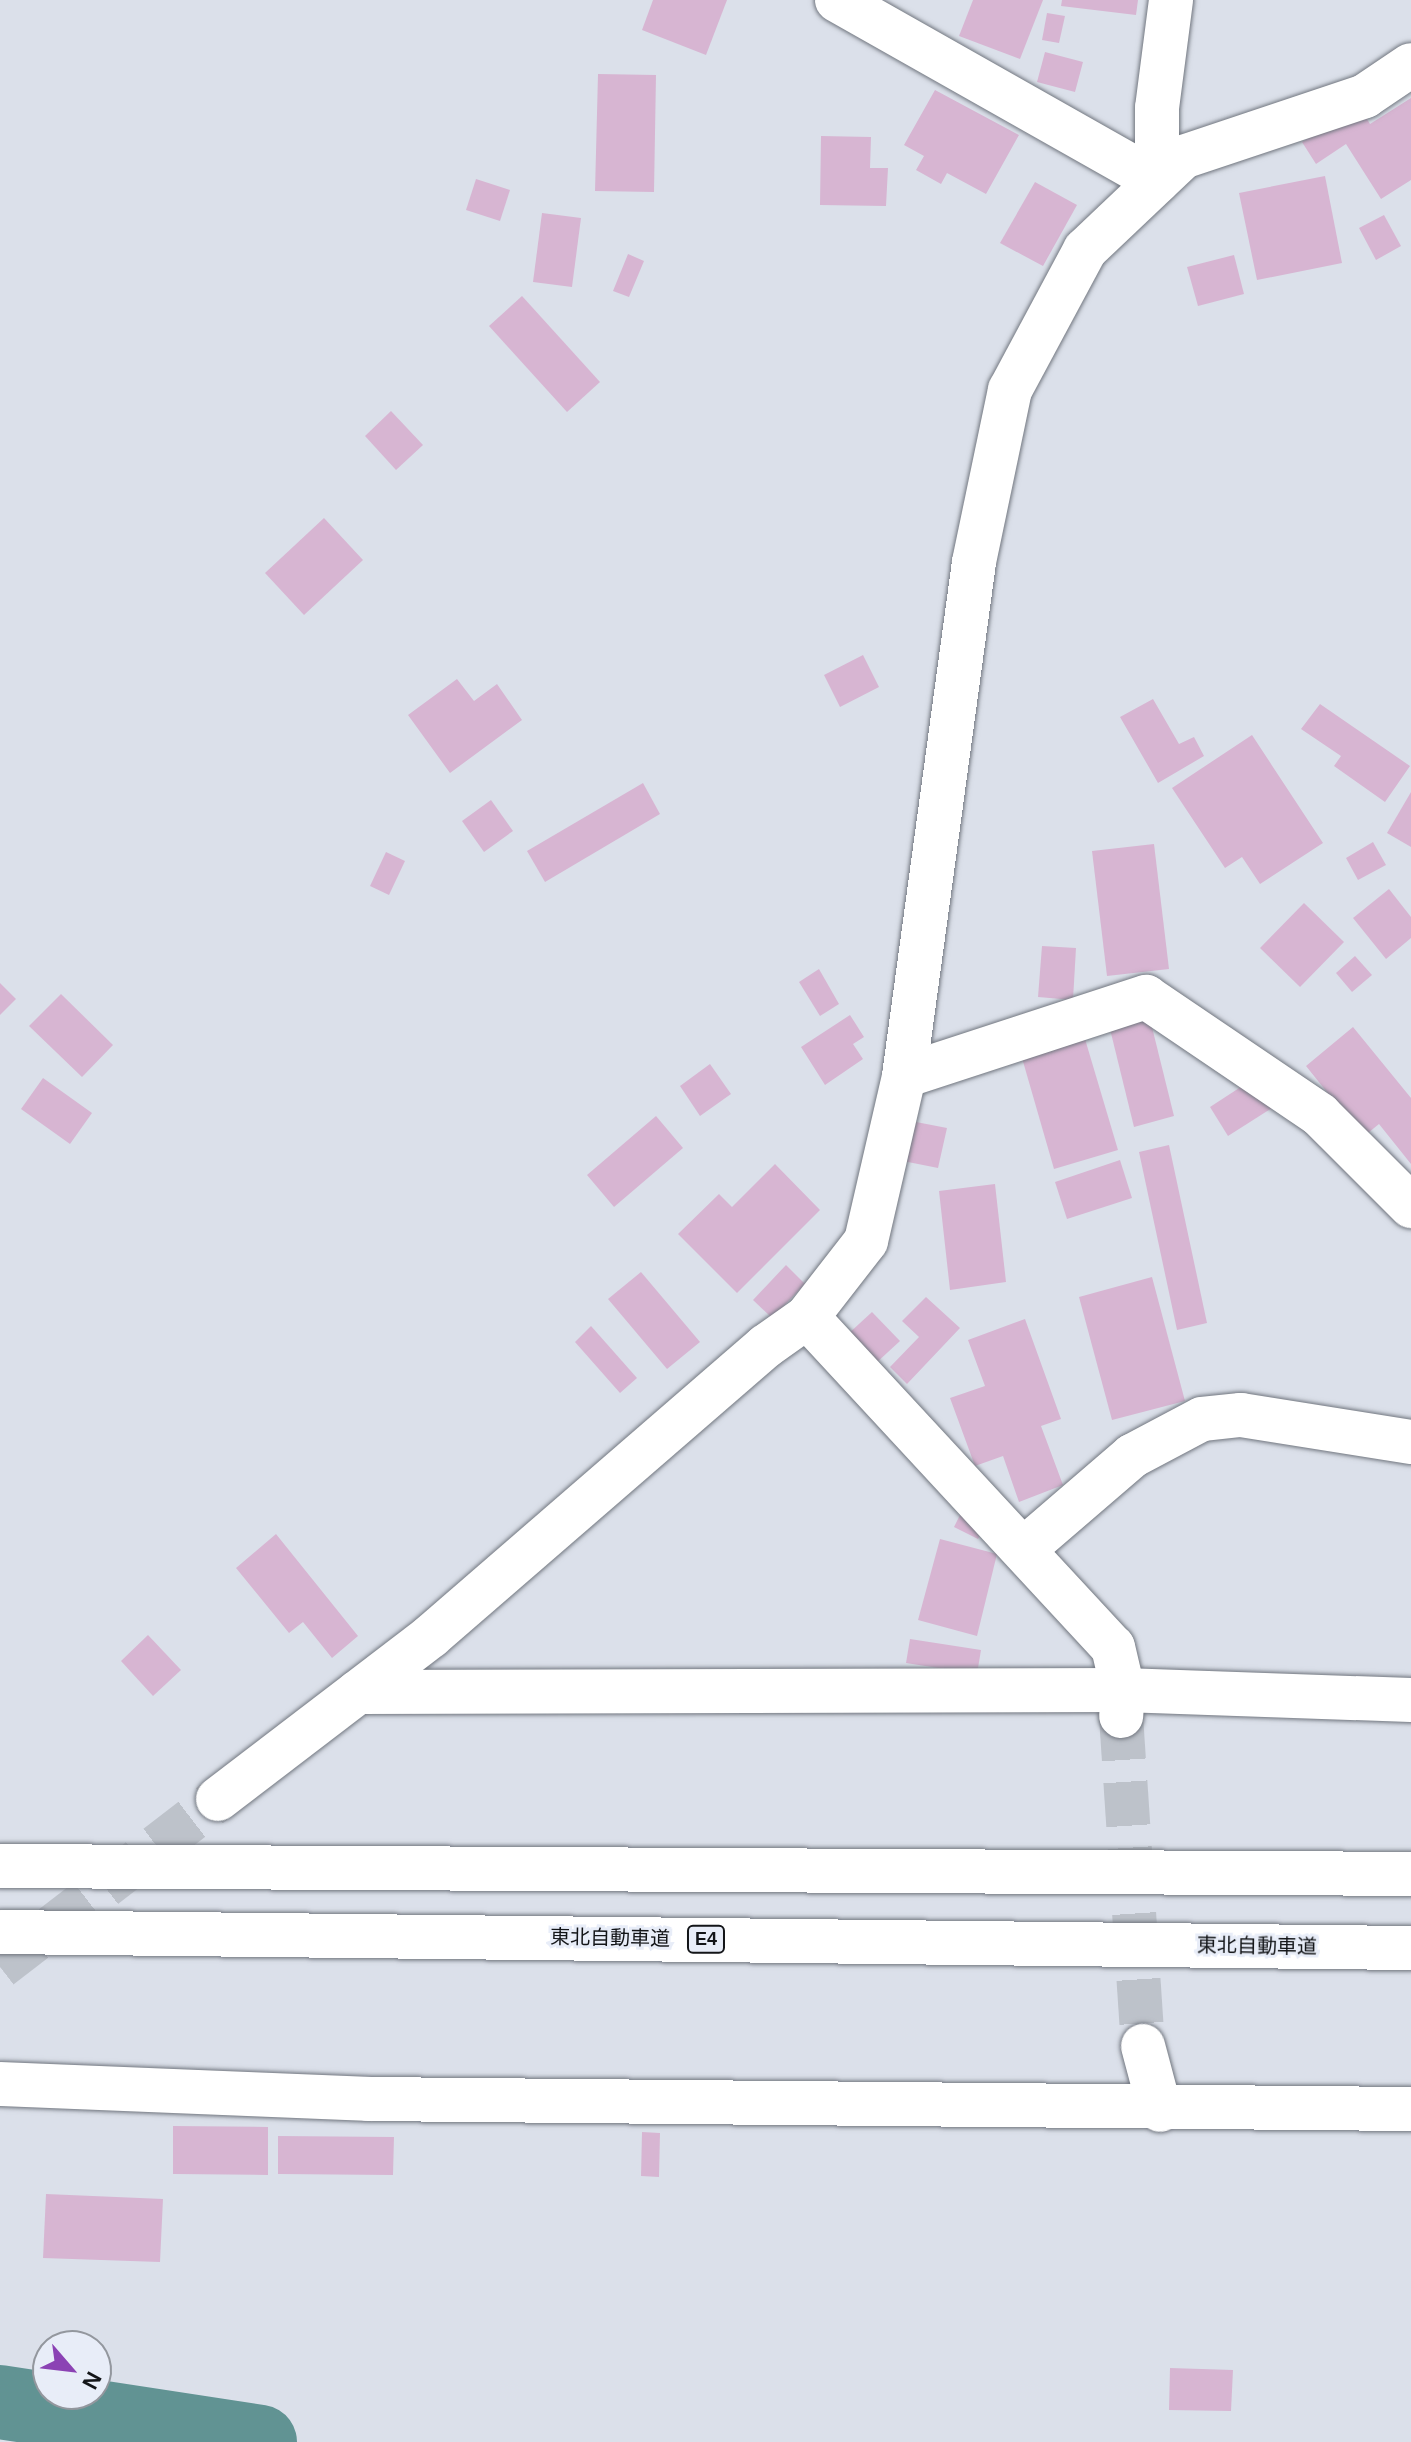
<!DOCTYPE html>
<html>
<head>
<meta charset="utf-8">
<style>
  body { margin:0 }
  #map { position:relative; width:1411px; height:2442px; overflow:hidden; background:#dbe0ea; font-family:Arial,"Noto Sans JP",sans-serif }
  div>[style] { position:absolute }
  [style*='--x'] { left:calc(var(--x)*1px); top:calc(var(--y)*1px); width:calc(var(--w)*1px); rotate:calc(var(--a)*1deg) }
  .river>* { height:74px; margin:-37px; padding:0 37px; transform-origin:37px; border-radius:37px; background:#619393 }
  .building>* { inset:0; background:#d7b5d2 }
  .minor-tunnel>* { height:44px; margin-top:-22px; transform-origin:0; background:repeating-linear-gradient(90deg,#bdc2ca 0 44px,transparent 0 66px) }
  .roads { filter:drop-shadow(0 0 2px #71767f) drop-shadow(0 0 2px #71767f) }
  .minor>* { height:44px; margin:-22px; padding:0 22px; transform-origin:22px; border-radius:22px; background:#fff }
  .highway>* { height:44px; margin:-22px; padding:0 22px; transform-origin:22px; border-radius:22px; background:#fff }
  span { translate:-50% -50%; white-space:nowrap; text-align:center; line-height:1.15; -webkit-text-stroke:6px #e8edf8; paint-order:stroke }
  .shield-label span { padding:2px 6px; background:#e8edf8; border:2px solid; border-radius:6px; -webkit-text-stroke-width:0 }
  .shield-label { font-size:18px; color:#131518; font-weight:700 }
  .street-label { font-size:20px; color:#131518 }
  .north { position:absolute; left:32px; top:2330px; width:80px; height:80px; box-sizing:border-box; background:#e8edf8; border:2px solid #93979e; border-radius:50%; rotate:118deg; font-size:22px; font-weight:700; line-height:32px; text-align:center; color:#131518 }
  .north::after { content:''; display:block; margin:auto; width:28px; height:36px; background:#8b42b4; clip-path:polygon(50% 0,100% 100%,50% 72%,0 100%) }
</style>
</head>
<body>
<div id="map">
  <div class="river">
    <div style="--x:0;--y:2402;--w:263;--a:8.7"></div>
  </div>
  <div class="building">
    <div style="clip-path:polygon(653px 0,727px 0,706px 55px,642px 30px)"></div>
    <div style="clip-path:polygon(973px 0,1043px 0,1020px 59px,959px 36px)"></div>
    <div style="clip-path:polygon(1062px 0,1138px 0,1136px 15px,1061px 6px)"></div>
    <div style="clip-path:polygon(1047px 13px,1065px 16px,1059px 43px,1042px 40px)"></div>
    <div style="clip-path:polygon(1045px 52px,1083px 62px,1075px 92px,1037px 82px)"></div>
    <div style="clip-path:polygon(598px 74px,656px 75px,654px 192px,595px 191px)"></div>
    <div style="clip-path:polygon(935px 90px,1019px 135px,986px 194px,947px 173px,941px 184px,916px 170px,924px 156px,904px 145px)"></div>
    <div style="clip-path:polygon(1411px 98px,1411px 180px,1381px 199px,1346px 144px,1316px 164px,1302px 142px,1359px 106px,1370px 124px)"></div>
    <div style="clip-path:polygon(821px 136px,871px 137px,870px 168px,888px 168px,886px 206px,820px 205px)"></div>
    <div style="clip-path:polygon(1325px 176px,1342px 263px,1257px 280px,1239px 193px)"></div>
    <div style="clip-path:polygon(476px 179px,510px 190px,500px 221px,466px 210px)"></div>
    <div style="clip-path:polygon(1035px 182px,1077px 205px,1043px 266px,1000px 243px)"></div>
    <div style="clip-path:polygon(542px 213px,581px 218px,572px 287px,533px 282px)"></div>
    <div style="clip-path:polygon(1384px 215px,1401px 246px,1376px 260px,1359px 228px)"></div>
    <div style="clip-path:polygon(628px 254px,644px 261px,629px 297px,613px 291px)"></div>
    <div style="clip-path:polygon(1234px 255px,1244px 294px,1198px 306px,1187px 267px)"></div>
    <div style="clip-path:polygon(522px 296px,600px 382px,567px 412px,489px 326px)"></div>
    <div style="clip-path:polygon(391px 411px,423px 445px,396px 470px,365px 436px)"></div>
    <div style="clip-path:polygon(324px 518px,363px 560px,304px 615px,265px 573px)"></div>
    <div style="clip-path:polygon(863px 655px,879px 687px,840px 707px,824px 675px)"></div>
    <div style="clip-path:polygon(457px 679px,474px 701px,497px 684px,522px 720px,450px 773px,408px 715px)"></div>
    <div style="clip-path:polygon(1153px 699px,1179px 744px,1194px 737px,1204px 756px,1158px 783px,1120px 717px)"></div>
    <div style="clip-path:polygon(1320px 704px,1410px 766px,1385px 802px,1334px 766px,1341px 756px,1301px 729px)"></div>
    <div style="clip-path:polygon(1252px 735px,1323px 843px,1260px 884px,1242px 857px,1225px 868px,1172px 788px)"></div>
    <div style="clip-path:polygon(643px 783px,660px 814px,545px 882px,527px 851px)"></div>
    <div style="clip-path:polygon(1411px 792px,1411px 847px,1387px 833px)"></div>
    <div style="clip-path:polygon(491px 800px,513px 831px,484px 852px,462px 821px)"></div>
    <div style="clip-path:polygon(1373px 842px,1386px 865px,1358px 880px,1346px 858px)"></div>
    <div style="clip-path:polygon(1154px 844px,1169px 969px,1107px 976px,1092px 851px)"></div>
    <div style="clip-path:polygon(386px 852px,405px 861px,389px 895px,370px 886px)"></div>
    <div style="clip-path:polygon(1389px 889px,1411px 917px,1411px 938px,1386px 959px,1353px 918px)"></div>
    <div style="clip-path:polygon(1304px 903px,1344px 942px,1300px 987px,1260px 948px)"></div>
    <div style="clip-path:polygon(1042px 946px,1076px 948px,1073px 1000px,1038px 997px)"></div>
    <div style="clip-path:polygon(1355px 956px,1372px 975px,1352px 992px,1336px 973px)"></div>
    <div style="clip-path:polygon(819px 969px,839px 1004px,820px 1016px,799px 982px)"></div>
    <div style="clip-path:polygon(0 983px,16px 999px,0 1015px)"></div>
    <div style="clip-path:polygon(61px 994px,113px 1045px,82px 1077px,29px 1026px)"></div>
    <div style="clip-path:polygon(850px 1015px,864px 1037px,853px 1044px,863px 1059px,825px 1085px,801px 1047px)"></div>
    <div style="clip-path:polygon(1149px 1015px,1174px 1116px,1134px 1127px,1109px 1025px)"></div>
    <div style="clip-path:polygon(1353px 1027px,1411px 1098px,1411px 1164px,1379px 1124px,1363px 1137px,1306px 1066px)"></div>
    <div style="clip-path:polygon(1085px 1039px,1118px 1150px,1054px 1169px,1022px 1058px)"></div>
    <div style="clip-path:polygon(710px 1064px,731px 1094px,700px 1116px,680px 1086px)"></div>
    <div style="clip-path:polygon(43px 1078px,92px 1113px,70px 1144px,21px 1109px)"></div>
    <div style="clip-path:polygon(1253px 1079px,1272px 1108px,1228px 1136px,1210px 1107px)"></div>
    <div style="clip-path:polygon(656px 1116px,683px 1148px,614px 1207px,587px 1175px)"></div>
    <div style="clip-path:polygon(911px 1121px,947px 1128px,938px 1168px,903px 1161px)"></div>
    <div style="clip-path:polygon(1169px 1145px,1207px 1323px,1177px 1330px,1139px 1152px)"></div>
    <div style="clip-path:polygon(1120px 1160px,1132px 1198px,1067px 1219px,1055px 1182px)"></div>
    <div style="clip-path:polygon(775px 1164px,820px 1210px,737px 1293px,678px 1234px,719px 1194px,732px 1207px)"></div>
    <div style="clip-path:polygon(995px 1184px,1006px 1282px,950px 1290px,939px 1191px)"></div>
    <div style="clip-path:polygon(786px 1265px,805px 1284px,772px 1318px,753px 1300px)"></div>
    <div style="clip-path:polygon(641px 1272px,700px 1342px,667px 1369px,608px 1299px)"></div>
    <div style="clip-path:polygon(1152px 1277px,1185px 1401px,1112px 1420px,1079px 1297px)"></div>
    <div style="clip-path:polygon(926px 1297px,960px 1328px,907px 1384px,890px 1367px,919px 1337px,902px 1321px)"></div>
    <div style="clip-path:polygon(872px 1312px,900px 1341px,875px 1364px,847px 1335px)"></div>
    <div style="clip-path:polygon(1025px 1319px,1061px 1419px,1041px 1426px,1063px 1485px,1019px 1502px,1003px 1456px,975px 1466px,950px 1398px,985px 1386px,968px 1340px)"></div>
    <div style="clip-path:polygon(591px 1326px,637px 1378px,620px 1393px,575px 1342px)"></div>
    <div style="clip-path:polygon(964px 1507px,989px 1519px,978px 1539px,954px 1527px)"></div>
    <div style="clip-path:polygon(276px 1534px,358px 1636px,332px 1658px,303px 1622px,289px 1633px,236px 1568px)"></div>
    <div style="clip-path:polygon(940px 1539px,997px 1554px,977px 1636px,918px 1620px)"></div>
    <div style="clip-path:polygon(148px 1635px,181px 1670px,153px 1696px,121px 1661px)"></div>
    <div style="clip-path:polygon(910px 1639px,981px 1650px,977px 1674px,906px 1663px)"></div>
    <div style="clip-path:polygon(173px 2126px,268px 2127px,268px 2175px,173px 2174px)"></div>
    <div style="clip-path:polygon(642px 2132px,660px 2133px,659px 2177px,641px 2176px)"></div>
    <div style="clip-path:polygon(278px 2136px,394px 2137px,393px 2175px,278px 2174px)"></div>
    <div style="clip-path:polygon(46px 2194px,163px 2199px,160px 2262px,43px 2258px)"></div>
    <div style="clip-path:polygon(1170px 2368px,1233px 2370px,1231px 2411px,1169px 2410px)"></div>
  </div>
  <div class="minor-tunnel">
    <div style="--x:1121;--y:1716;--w:331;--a:86.2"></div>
    <div style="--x:0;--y:1967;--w:275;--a:-37.6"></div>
  </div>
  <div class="roads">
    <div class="minor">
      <div style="--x:837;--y:0;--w:368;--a:29.5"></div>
      <div style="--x:1157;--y:181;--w:73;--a:-90"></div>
      <div style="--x:1157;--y:108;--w:109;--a:-82.6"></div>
      <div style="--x:904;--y:1076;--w:255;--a:-18.1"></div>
      <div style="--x:1146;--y:997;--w:210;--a:34.1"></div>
      <div style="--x:1320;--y:1115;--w:129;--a:45"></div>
      <div style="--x:807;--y:1317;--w:450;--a:47.2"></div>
      <div style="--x:1113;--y:1647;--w:44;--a:76.9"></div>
      <div style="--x:1123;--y:1690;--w:26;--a:94"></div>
      <div style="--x:1024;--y:1549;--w:143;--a:-40.7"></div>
      <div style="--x:1132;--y:1456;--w:79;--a:-27.9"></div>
      <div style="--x:1202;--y:1419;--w:39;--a:-6"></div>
      <div style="--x:1241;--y:1415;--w:172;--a:9"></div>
      <div style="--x:358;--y:1692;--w:765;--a:-0.15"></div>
      <div style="--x:1123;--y:1690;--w:288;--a:2"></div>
      <div style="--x:218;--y:1799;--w:268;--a:-37.4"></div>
      <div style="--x:431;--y:1636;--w:443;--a:-40.9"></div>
      <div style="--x:766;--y:1346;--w:50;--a:-35.3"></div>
      <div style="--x:807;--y:1317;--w:96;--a:-52.2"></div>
      <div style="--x:866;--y:1241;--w:169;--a:-77"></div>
      <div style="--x:904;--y:1076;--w:519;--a:-82.24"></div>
      <div style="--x:974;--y:562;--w:176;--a:-78.2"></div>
      <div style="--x:1010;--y:390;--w:159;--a:-61.8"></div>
      <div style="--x:1085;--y:250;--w:135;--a:-43.5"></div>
      <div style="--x:1183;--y:157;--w:192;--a:-18.5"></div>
      <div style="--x:1365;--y:96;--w:55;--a:-34"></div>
      <div style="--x:1143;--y:2046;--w:66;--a:75.1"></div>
      <div style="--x:0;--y:2084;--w:368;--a:2.3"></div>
      <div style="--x:368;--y:2099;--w:1043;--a:0.55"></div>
    </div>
    <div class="highway">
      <div style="--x:0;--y:1866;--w:1411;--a:0.32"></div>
      <div style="--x:0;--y:1932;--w:1411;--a:0.65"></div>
    </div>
  </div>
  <div class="shield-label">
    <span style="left:706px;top:1939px">E4</span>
  </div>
  <div class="street-label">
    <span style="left:610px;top:1938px;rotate:1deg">東北自動車道</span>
    <span style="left:1257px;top:1946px;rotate:1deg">東北自動車道</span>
  </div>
  <div class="north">N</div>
</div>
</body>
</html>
